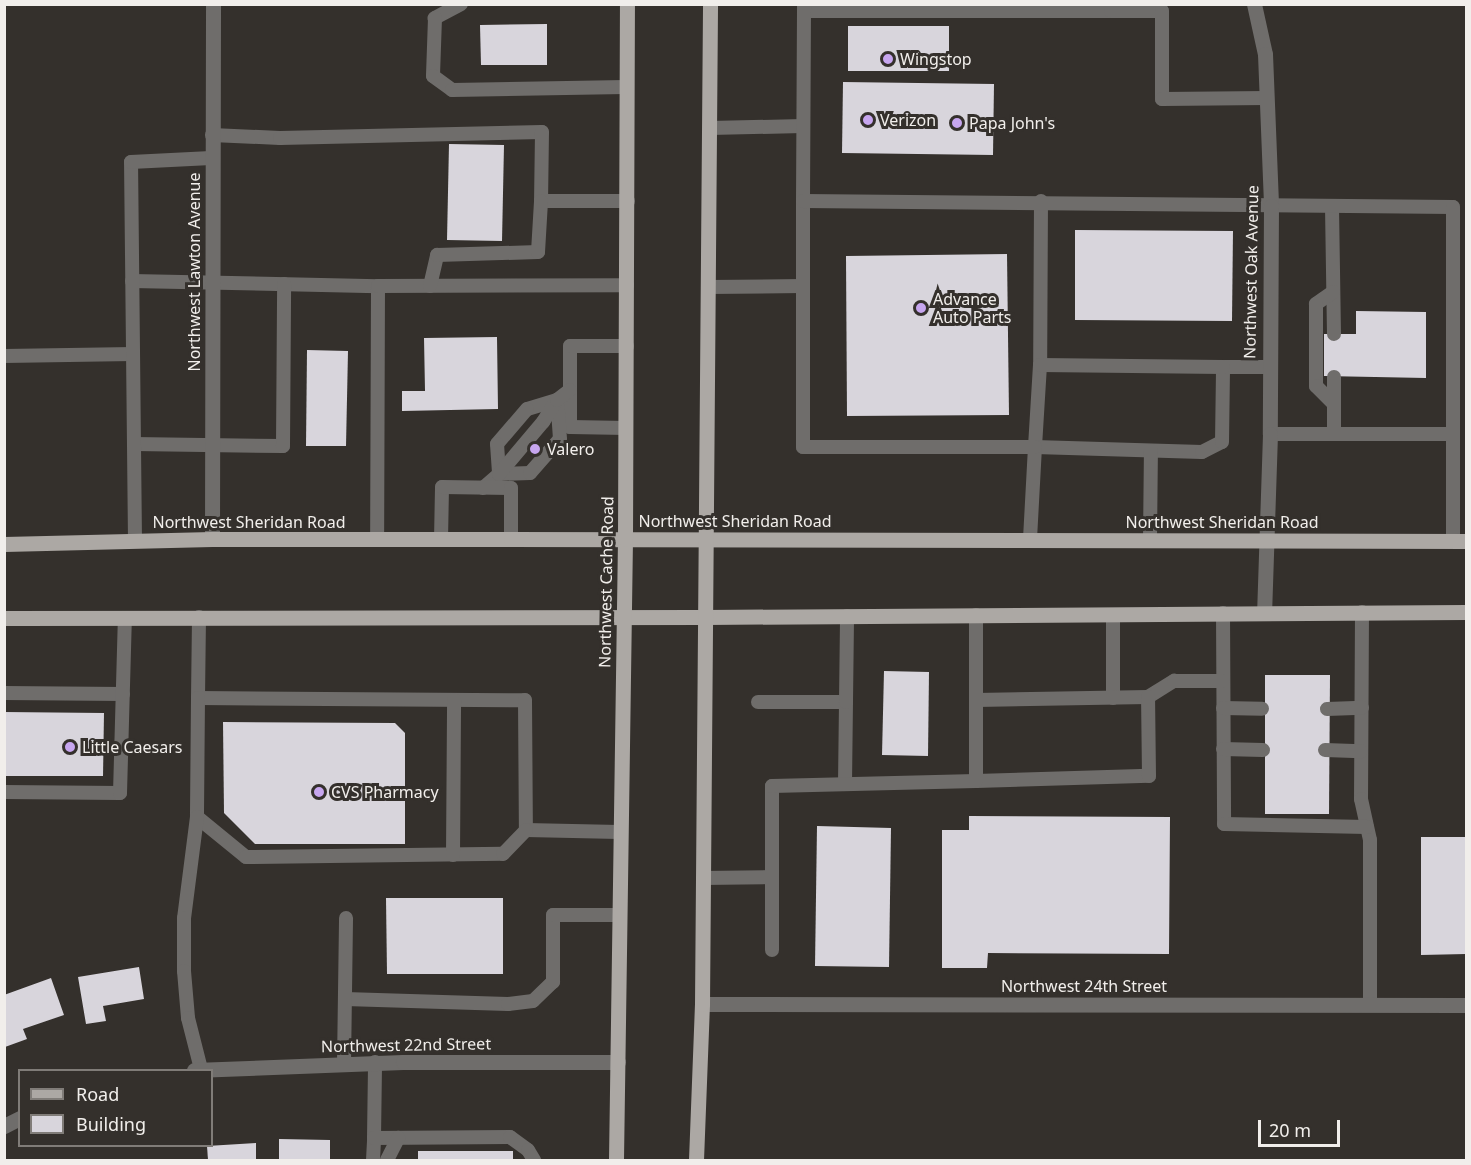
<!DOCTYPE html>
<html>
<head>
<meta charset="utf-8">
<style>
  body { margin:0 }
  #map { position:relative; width:1471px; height:1165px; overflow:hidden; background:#34302c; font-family:"Noto Sans",sans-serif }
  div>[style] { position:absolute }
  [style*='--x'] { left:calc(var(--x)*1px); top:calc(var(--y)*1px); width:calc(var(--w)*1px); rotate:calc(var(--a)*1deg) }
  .building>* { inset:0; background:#d8d5dc }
  .service>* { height:14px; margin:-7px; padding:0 7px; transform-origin:7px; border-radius:7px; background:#6f6d6b }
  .minor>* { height:15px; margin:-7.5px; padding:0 7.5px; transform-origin:7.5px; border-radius:7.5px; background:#6f6d6b }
  .primary>* { height:15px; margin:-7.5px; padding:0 7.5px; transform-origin:7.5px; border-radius:7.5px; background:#aca8a4 }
  .dots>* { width:16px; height:16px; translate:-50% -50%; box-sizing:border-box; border:3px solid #34302c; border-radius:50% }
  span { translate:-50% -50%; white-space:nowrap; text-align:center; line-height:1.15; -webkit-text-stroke:6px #34302c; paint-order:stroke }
  .poi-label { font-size:16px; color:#f1eeeb }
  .left { translate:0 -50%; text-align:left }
  .street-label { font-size:16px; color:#f1eeeb }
  .frame { position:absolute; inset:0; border:6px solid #f1eeeb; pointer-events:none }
  .legend { position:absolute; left:18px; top:1069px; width:195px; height:78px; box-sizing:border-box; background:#34302c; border:2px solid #807c78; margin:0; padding:8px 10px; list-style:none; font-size:18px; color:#f1eeeb }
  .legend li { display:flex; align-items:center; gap:12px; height:30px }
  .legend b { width:30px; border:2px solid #807c78 }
  .scale { position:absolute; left:1258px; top:1120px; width:82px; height:27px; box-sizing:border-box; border:3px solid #f1eeeb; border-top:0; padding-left:8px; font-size:18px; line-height:21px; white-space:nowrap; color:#f1eeeb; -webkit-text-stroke:4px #34302c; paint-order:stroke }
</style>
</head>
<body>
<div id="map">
  <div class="building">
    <div style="clip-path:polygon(547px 24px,547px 65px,481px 65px,480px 25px)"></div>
    <div style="clip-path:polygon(848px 26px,949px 26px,949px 71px,848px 71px)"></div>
    <div style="clip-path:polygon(843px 82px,994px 84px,993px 155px,842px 153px)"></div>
    <div style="clip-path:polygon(449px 144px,504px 145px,502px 241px,447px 240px)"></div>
    <div style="clip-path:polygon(1075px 230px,1233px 231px,1232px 321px,1075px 320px)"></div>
    <div style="clip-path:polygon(1007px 254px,1009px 415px,847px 416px,846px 256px)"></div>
    <div style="clip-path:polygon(1356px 311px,1426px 312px,1426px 378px,1324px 376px,1324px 334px,1356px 334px)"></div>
    <div style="clip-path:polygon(497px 337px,498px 409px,402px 411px,402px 391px,425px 391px,424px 338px)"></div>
    <div style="clip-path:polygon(307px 350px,348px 351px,346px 446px,306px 446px)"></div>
    <div style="clip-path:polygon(884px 671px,929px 672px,928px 756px,882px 755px)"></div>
    <div style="clip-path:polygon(1265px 675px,1330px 675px,1329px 814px,1265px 814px)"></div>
    <div style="clip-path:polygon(4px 712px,104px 713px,103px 776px,4px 776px)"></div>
    <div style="clip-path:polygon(223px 722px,395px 723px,405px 733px,405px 844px,255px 844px,224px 813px)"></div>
    <div style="clip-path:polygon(969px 816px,1170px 817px,1169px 954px,988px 953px,987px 968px,942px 968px,942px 830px,969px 830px)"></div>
    <div style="clip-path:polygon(817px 826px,891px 828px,889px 967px,815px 966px)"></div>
    <div style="clip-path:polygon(1421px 837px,1466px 837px,1466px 954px,1421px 955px)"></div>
    <div style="clip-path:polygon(386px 898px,503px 898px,503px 974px,387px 974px)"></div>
    <div style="clip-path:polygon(139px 967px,144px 999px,103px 1006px,106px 1021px,86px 1024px,78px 977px)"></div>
    <div style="clip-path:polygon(51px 978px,64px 1015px,23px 1029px,27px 1039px,5px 1047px,4px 995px)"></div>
    <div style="clip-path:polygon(279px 1139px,330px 1140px,330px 1160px,279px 1160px)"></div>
    <div style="clip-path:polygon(256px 1143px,256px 1160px,208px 1160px,207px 1146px)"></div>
    <div style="clip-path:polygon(418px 1151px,513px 1151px,513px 1160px,418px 1160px)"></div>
  </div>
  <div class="service">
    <div style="--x:461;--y:4;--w:30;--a:152"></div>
    <div style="--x:435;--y:18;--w:58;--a:92"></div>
    <div style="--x:433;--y:76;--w:24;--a:36"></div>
    <div style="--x:452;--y:90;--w:173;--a:-1"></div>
    <div style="--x:804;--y:11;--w:307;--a:0"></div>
    <div style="--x:1111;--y:11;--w:7;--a:-90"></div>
    <div style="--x:1111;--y:11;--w:51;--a:0"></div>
    <div style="--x:1162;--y:11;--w:88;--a:90"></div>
    <div style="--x:1162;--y:99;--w:105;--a:-0.5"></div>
    <div style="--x:710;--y:128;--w:93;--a:-1.2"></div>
    <div style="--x:212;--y:135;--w:68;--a:2.5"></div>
    <div style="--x:280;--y:138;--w:262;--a:-1.3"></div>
    <div style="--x:542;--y:132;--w:69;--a:90.8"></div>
    <div style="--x:541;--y:201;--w:87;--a:0"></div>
    <div style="--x:803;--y:201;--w:197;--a:-89.7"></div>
    <div style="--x:1041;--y:201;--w:164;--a:90.3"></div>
    <div style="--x:1040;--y:365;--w:82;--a:93.5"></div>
    <div style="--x:1035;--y:447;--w:167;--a:1.7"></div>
    <div style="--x:1202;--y:452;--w:22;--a:-27"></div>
    <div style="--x:1222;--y:442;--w:75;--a:-89.2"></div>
    <div style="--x:1223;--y:367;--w:45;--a:0"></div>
    <div style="--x:1332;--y:207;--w:127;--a:89.1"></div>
    <div style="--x:132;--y:281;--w:246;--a:1.2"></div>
    <div style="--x:378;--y:286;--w:253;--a:90.2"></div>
    <div style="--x:378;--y:286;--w:249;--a:-0.2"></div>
    <div style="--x:430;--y:286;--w:32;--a:-77"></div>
    <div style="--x:437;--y:255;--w:101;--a:-1.7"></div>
    <div style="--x:538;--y:252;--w:51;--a:-86.6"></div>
    <div style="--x:708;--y:287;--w:95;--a:-0.6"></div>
    <div style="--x:1333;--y:292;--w:21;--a:145"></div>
    <div style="--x:1316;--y:304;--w:82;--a:90"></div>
    <div style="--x:1316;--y:386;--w:24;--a:45"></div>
    <div style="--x:4;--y:356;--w:129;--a:-0.9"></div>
    <div style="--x:1040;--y:365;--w:183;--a:0.6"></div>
    <div style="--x:1334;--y:377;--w:57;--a:90"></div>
    <div style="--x:626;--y:428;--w:56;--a:-179"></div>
    <div style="--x:570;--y:427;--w:81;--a:-90"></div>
    <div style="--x:570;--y:346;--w:57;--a:0"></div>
    <div style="--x:1270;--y:434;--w:182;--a:0"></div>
    <div style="--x:134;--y:444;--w:149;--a:0.8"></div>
    <div style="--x:283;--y:446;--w:162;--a:-89.6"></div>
    <div style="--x:483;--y:488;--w:21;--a:-41"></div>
    <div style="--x:499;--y:474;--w:31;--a:-2"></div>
    <div style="--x:530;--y:473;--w:45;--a:-48.6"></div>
    <div style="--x:560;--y:439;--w:39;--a:-94"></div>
    <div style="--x:557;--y:400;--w:31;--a:163"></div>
    <div style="--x:527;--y:409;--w:46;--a:130.6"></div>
    <div style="--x:497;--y:444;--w:30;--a:86"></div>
    <div style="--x:499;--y:474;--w:68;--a:-49.8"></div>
    <div style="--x:543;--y:422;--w:26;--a:-58"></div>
    <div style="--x:557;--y:400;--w:16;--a:-38"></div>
    <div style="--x:1030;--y:539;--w:92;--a:-86.9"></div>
    <div style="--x:1035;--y:447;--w:232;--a:180"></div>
    <div style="--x:803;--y:447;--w:246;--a:-90"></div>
    <div style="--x:803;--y:201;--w:650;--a:0.53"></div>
    <div style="--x:1453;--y:207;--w:334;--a:90"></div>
    <div style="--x:441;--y:540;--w:53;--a:-88.9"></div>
    <div style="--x:442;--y:487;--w:69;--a:0.8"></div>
    <div style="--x:511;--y:488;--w:51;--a:90"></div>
    <div style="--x:1150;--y:540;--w:89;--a:-89.4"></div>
    <div style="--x:135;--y:541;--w:379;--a:-90.6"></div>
    <div style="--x:131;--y:162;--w:80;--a:-2.9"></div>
    <div style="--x:1362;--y:612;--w:187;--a:90.3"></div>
    <div style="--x:1361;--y:799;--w:42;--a:77.6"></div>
    <div style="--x:1370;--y:840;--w:165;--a:90"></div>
    <div style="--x:1223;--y:613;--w:211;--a:89.7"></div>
    <div style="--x:1224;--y:824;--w:143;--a:1.2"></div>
    <div style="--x:199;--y:617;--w:81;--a:90.7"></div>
    <div style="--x:198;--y:698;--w:327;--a:0.4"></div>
    <div style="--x:525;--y:700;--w:130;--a:89.6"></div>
    <div style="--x:526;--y:830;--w:93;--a:1.2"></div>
    <div style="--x:4;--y:693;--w:119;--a:0.5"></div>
    <div style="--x:198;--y:698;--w:119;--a:90.5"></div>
    <div style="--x:197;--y:817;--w:63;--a:39.2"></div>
    <div style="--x:246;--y:857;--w:257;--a:-0.7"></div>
    <div style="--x:503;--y:854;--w:33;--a:-46"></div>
    <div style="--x:1113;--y:698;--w:83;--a:-90"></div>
    <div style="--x:976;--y:700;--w:172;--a:-1"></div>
    <div style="--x:1148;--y:697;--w:31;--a:-32"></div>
    <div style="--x:1174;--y:681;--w:49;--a:0"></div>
    <div style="--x:758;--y:702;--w:88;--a:0"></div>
    <div style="--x:846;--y:702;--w:82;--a:90.7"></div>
    <div style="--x:846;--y:702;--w:86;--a:-89.3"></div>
    <div style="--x:1223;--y:708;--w:39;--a:1"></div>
    <div style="--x:1327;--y:709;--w:35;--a:-2"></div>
    <div style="--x:1223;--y:749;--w:40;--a:1.4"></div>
    <div style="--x:1325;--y:750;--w:36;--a:2"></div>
    <div style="--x:976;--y:781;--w:173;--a:-1.7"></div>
    <div style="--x:1149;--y:776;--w:79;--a:-90.7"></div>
    <div style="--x:4;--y:792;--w:116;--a:0.5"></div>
    <div style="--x:120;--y:793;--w:175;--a:-88.4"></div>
    <div style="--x:197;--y:817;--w:102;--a:97.3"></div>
    <div style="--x:184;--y:918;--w:53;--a:90"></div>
    <div style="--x:184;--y:971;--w:47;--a:85.1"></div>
    <div style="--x:188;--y:1018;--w:53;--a:75.7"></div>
    <div style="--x:453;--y:855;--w:155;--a:-89.6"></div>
    <div style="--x:703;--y:878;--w:69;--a:-0.8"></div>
    <div style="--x:772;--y:950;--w:164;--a:-90"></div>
    <div style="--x:772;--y:786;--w:204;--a:-1.4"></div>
    <div style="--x:976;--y:781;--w:166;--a:-90"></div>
    <div style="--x:345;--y:999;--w:163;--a:1.8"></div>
    <div style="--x:508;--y:1004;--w:25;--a:-7"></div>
    <div style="--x:533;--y:1001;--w:28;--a:-44"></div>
    <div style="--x:553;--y:982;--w:67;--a:-90"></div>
    <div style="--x:553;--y:915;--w:66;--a:0"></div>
    <div style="--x:344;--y:1064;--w:146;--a:-89.2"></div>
    <div style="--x:374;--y:1138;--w:76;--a:-89.2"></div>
    <div style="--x:373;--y:1160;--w:22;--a:-87"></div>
    <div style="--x:374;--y:1138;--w:136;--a:-0.4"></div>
    <div style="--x:510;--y:1137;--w:22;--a:36"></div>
    <div style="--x:528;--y:1150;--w:12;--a:59"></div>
    <div style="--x:387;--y:1160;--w:25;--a:-63"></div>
  </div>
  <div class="minor">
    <div style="--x:1254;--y:4;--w:51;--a:77.6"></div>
    <div style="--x:1265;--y:54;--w:152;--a:87.7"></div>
    <div style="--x:1271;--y:206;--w:228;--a:90.3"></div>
    <div style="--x:1270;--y:434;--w:178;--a:91.9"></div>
    <div style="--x:212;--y:539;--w:535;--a:-89.89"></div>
    <div style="--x:702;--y:1004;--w:764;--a:0.07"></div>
    <div style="--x:194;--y:1070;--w:209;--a:-2.2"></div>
    <div style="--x:403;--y:1062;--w:215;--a:0"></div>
    <div style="--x:4;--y:1126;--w:18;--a:-27"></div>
  </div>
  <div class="primary">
    <div style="--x:4;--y:544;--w:208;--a:-1.4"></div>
    <div style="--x:212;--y:539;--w:299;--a:0"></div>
    <div style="--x:511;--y:539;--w:955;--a:0.12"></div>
    <div style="--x:4;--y:618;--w:701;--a:-0.08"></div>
    <div style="--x:705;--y:617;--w:761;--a:-0.38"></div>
    <div style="--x:616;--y:1160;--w:621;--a:-89.17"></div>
    <div style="--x:625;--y:539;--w:535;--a:-89.79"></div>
    <div style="--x:696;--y:1160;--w:156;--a:-87.8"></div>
    <div style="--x:702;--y:1004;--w:1000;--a:-89.54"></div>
  </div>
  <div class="dots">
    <div style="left:888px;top:59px;background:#c7a6ef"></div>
    <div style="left:868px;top:120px;background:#c7a6ef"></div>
    <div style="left:957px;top:123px;background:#c7a6ef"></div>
    <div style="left:921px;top:308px;background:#c7a6ef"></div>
    <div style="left:535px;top:449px;background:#c7a6ef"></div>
    <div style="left:70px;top:747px;background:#c7a6ef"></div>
    <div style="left:319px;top:792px;background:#c7a6ef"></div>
  </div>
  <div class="poi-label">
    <span class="left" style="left:900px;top:59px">Wingstop</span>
    <span class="left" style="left:880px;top:120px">Verizon</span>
    <span class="left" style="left:969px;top:123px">Papa John's</span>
    <span class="left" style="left:933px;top:308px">Advance<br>Auto Parts</span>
    <span class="left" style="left:547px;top:449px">Valero</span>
    <span class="left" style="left:82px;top:747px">Little Caesars</span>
    <span class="left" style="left:331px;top:792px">CVS Pharmacy</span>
  </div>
  <div class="street-label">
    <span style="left:194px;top:272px;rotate:-90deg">Northwest Lawton Avenue</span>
    <span style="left:1251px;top:272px;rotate:-89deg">Northwest Oak Avenue</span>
    <span style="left:735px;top:521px">Northwest Sheridan Road</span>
    <span style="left:249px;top:522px">Northwest Sheridan Road</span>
    <span style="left:1222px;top:522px">Northwest Sheridan Road</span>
    <span style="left:606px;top:582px;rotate:-89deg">Northwest Cache Road</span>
    <span style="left:1084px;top:986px">Northwest 24th Street</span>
    <span style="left:406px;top:1045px;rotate:-1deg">Northwest 22nd Street</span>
  </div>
  <div class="frame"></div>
  <ul class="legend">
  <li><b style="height:8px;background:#aca8a4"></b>Road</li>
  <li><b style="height:16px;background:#d8d5dc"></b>Building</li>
  </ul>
  <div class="scale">20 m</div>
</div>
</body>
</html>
